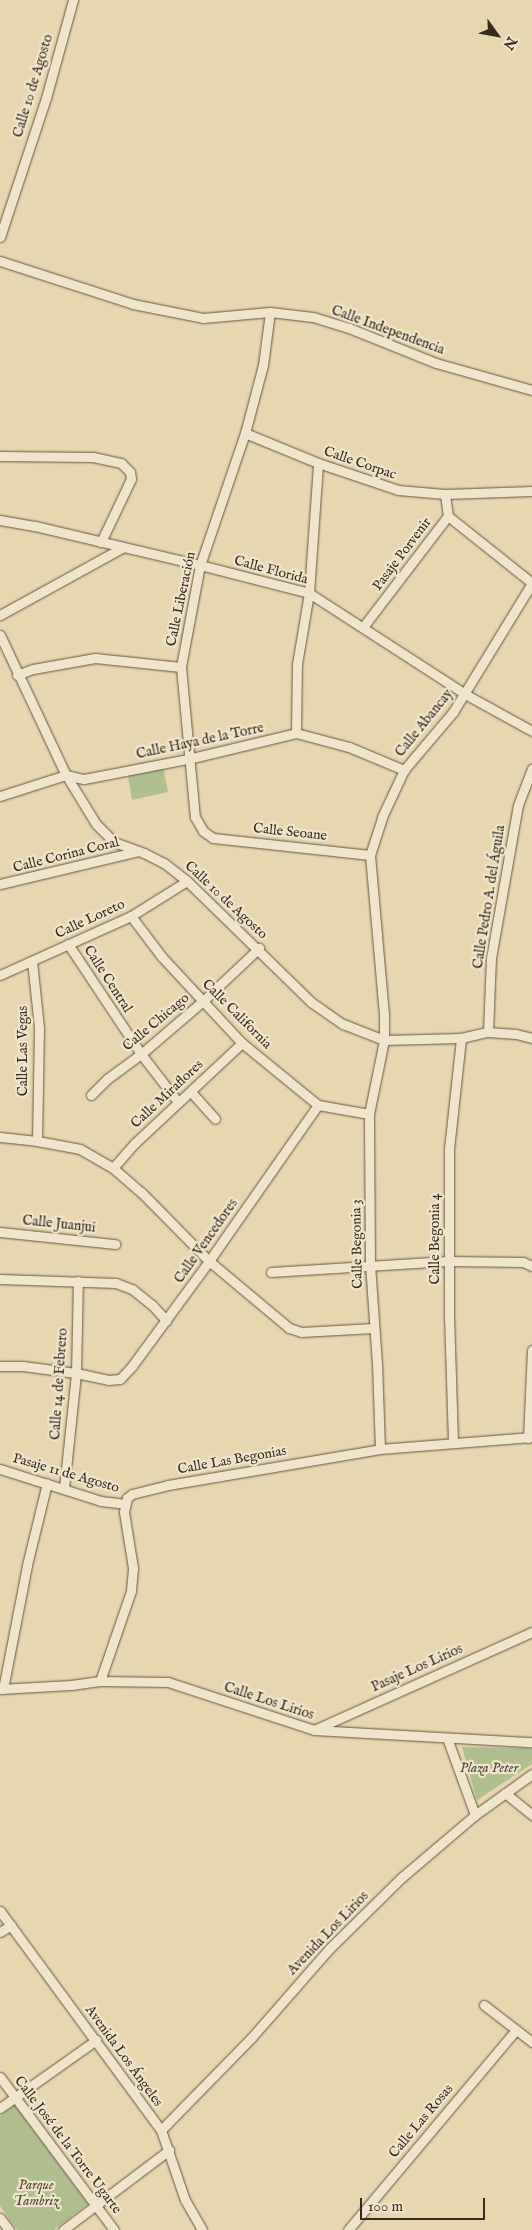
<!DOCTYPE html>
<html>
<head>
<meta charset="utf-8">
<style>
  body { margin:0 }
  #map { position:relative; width:532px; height:2230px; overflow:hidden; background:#e8d6af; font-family:"IM FELL English",serif }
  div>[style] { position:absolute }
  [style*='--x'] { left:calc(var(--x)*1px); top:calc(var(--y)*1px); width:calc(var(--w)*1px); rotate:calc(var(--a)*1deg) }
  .green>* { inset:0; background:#b1bf8f }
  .roads { filter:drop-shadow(0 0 1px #625642) drop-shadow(0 0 1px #625642) }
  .minor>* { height:9px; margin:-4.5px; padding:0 4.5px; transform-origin:4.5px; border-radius:4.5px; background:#f0e4cb }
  span { translate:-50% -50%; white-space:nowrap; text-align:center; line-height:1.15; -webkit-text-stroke:4.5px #f0e4cb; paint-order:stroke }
  .street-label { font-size:14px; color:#362c1e }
  .park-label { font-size:14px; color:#4f4935; font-style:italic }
  .north { position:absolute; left:472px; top:10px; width:50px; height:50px; -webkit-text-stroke:4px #f0e4cb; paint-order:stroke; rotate:122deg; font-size:14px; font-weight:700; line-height:20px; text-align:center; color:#362c1e }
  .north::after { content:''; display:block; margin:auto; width:18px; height:22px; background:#362c1e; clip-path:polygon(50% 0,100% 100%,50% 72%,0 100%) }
  .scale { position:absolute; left:360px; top:2198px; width:125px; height:22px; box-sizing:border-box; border:2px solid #362c1e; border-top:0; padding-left:6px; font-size:15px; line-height:18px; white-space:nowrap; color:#362c1e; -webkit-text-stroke:4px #f0e4cb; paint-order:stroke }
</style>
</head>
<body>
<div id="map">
  <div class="green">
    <div style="clip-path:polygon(154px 767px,163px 767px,168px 792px,132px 800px,128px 775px)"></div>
    <div style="clip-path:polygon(462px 1747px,532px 1748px,532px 1764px,477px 1800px)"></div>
    <div style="clip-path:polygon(15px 2105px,88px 2204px,54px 2230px,17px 2230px,0 2206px,0 2116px)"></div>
  </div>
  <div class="roads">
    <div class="minor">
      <div style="--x:0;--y:237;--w:146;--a:-71.7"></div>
      <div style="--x:46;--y:98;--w:102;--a:-74.6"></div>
      <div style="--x:0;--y:261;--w:140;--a:17.9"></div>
      <div style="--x:133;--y:304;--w:71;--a:11.3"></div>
      <div style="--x:203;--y:318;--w:67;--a:-5.1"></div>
      <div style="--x:270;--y:312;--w:43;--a:6.6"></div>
      <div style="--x:313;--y:317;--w:38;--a:17"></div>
      <div style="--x:349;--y:328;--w:94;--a:21.9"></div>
      <div style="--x:436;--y:363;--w:100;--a:15.7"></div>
      <div style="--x:270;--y:312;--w:53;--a:97.5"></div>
      <div style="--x:263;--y:365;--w:70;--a:104.8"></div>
      <div style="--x:245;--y:433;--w:139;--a:108.8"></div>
      <div style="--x:200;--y:565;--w:104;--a:100.6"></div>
      <div style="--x:181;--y:667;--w:151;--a:84.7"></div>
      <div style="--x:195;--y:817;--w:16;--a:60"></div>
      <div style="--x:203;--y:831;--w:12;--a:35"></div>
      <div style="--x:213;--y:838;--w:158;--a:6.2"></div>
      <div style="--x:245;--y:433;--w:79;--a:22.3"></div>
      <div style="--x:318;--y:463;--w:84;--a:18.6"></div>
      <div style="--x:398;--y:490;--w:47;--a:4.9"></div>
      <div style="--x:445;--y:494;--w:87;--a:-2"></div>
      <div style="--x:0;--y:456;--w:93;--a:0.6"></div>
      <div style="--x:93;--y:457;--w:29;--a:12"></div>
      <div style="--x:121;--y:463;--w:13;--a:45"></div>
      <div style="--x:130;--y:472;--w:7;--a:82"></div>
      <div style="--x:131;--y:479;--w:70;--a:115.5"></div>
      <div style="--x:448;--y:516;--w:107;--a:38.6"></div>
      <div style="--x:0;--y:520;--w:36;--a:10"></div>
      <div style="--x:35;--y:526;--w:170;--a:13.3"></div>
      <div style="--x:200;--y:565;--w:113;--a:14.4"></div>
      <div style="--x:309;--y:593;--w:186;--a:32.9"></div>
      <div style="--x:465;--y:694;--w:77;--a:28.9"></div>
      <div style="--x:0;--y:615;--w:139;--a:-28.8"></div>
      <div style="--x:363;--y:627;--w:140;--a:-52.6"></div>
      <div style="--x:448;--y:516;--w:22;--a:-98"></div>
      <div style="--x:0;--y:635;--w:155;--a:64.8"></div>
      <div style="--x:66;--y:775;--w:57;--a:58.5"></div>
      <div style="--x:96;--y:824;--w:25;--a:45"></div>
      <div style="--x:114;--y:842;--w:32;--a:20"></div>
      <div style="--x:144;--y:853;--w:22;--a:27"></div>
      <div style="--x:164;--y:863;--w:29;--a:38"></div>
      <div style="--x:187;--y:881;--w:173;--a:44.3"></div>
      <div style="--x:311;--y:1002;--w:39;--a:35"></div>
      <div style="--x:343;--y:1024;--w:44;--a:21.3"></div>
      <div style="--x:384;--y:1040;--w:77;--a:-1.5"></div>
      <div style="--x:461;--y:1038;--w:28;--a:-13"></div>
      <div style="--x:488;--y:1032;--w:28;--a:4"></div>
      <div style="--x:516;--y:1034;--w:16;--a:14"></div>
      <div style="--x:17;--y:675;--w:17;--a:-21"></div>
      <div style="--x:33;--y:669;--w:63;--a:-10.1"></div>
      <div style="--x:95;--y:658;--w:86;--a:6"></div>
      <div style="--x:296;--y:733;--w:69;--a:-89.2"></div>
      <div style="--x:297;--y:664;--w:72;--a:-80.4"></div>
      <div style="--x:309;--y:593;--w:130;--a:-86"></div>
      <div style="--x:0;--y:796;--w:69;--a:-17.7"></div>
      <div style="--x:66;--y:775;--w:18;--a:13"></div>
      <div style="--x:84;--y:779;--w:106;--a:-10.9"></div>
      <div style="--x:188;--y:759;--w:111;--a:-13.5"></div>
      <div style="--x:296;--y:733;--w:55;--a:14.8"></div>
      <div style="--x:349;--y:747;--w:60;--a:22.7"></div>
      <div style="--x:0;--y:884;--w:142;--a:-13.4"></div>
      <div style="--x:131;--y:916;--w:51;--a:52.9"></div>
      <div style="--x:162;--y:957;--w:117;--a:47.1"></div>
      <div style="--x:242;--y:1043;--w:98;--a:39.2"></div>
      <div style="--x:318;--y:1105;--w:52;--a:10"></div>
      <div style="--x:68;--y:944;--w:132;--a:56.4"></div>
      <div style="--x:141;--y:1054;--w:61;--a:52.4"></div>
      <div style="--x:32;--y:961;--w:67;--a:84"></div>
      <div style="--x:39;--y:1028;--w:113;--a:91"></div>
      <div style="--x:0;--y:975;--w:144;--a:-24.2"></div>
      <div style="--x:131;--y:916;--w:66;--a:-32"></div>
      <div style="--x:488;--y:1032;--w:74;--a:-87.7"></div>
      <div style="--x:491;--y:958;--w:155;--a:-80"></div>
      <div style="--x:518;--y:805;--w:39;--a:-69"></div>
      <div style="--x:191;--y:1092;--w:36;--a:48"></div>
      <div style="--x:91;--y:1095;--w:23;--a:-45"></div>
      <div style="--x:107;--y:1079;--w:42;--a:-36.3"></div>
      <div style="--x:141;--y:1054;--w:83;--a:-40.6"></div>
      <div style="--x:204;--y:1000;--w:76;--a:-43.4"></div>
      <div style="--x:0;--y:1137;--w:37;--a:6"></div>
      <div style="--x:37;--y:1141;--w:44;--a:10.5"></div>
      <div style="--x:80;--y:1149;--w:38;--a:30"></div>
      <div style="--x:113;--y:1168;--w:37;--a:41"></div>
      <div style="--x:141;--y:1192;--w:97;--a:45.4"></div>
      <div style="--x:209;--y:1261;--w:104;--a:39.9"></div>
      <div style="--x:289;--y:1328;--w:13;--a:18"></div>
      <div style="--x:301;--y:1332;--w:73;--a:-3.1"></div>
      <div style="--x:113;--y:1168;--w:33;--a:-49"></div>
      <div style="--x:135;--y:1143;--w:146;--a:-43.1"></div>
      <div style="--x:0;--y:1232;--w:116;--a:6"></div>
      <div style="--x:271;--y:1272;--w:177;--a:-3.6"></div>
      <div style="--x:448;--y:1261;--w:75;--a:0.8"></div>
      <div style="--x:523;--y:1262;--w:10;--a:24"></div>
      <div style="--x:0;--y:1279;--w:116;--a:2"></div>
      <div style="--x:116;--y:1283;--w:17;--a:21"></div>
      <div style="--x:132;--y:1289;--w:26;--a:39"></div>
      <div style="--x:152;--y:1305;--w:21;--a:47"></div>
      <div style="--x:0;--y:1366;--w:23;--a:0"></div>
      <div style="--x:23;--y:1366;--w:53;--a:7.5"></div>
      <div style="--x:76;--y:1373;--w:33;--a:12"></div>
      <div style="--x:108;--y:1380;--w:12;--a:-5"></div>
      <div style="--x:120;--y:1379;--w:18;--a:-47"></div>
      <div style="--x:132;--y:1366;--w:130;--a:-53.7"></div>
      <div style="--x:209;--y:1261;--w:190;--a:-55.1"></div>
      <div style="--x:528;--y:1438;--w:88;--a:-87.4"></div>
      <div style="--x:453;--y:1442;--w:124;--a:-91.8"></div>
      <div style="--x:449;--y:1318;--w:169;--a:-90"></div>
      <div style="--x:449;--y:1149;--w:112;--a:-83.8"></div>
      <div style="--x:380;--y:1449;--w:85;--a:-92"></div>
      <div style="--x:377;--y:1364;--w:99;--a:-94"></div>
      <div style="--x:370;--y:1265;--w:151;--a:-90.4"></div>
      <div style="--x:369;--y:1114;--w:76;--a:-78.5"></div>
      <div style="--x:384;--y:1040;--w:25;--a:-90"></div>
      <div style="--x:384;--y:1015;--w:161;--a:-95"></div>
      <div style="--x:370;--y:855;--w:40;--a:-72"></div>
      <div style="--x:382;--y:817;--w:52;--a:-64.9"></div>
      <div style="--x:404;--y:770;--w:76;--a:-49.8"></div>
      <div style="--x:453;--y:712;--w:151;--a:-58.5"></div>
      <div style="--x:0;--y:1469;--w:106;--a:17.6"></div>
      <div style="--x:101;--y:1501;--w:23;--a:7"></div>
      <div style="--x:64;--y:1488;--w:116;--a:-84"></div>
      <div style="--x:76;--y:1373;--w:92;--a:-88.8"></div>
      <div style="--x:100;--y:1681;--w:95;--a:-71"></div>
      <div style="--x:131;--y:1591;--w:23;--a:-85"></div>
      <div style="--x:133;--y:1568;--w:57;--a:-99.1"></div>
      <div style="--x:124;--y:1512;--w:14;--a:-78"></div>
      <div style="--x:127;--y:1498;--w:6;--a:-39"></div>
      <div style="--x:132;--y:1494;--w:37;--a:-14"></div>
      <div style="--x:168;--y:1485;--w:215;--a:-9.6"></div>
      <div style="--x:380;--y:1449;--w:152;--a:-4.5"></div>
      <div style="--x:0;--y:1689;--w:71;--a:-3.2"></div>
      <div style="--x:71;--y:1685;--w:29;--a:-8"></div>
      <div style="--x:100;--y:1681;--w:68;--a:0.8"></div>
      <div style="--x:168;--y:1682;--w:154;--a:18.2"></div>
      <div style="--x:314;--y:1730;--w:218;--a:3.2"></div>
      <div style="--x:3;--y:1689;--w:126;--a:-79"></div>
      <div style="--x:27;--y:1565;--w:84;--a:-76.3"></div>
      <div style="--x:316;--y:1729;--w:237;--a:-24.2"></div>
      <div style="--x:447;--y:1738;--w:82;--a:70"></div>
      <div style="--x:505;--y:1793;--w:35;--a:39"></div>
      <div style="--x:0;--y:1911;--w:272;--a:53.7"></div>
      <div style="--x:161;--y:2130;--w:74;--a:71.1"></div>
      <div style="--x:185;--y:2200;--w:34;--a:60"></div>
      <div style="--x:0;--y:1932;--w:13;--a:-32"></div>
      <div style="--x:484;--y:2005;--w:61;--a:37.6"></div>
      <div style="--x:0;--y:2077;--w:191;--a:53.3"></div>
      <div style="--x:0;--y:2108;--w:118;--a:-35.3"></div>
      <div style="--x:161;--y:2130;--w:130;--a:-45.6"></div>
      <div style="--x:252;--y:2037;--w:118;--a:-48.8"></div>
      <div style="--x:330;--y:1948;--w:100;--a:-44.6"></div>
      <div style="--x:401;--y:1878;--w:97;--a:-40.4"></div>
      <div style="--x:475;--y:1815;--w:70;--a:-35.7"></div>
      <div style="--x:0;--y:2218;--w:15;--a:53"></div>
      <div style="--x:63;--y:2230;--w:133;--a:-37"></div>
      <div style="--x:348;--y:2230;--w:261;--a:-50"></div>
    </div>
  </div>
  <div class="street-label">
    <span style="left:33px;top:86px;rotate:-73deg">Calle 10 de Agosto</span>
    <span style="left:388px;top:330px;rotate:20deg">Calle Independencia</span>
    <span style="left:360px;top:463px;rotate:19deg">Calle Corpac</span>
    <span style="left:402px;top:554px;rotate:-53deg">Pasaje Porvenir</span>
    <span style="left:271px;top:570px;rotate:15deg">Calle Florida</span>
    <span style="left:181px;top:599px;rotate:-78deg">Calle Liberación</span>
    <span style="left:424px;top:723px;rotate:-51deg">Calle Abancay</span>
    <span style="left:200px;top:741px;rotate:-12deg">Calle Haya de la Torre</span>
    <span style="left:290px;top:832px;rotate:6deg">Calle Seoane</span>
    <span style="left:66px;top:855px;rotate:-14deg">Calle Corina Coral</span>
    <span style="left:489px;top:897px;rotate:-81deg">Calle Pedro A. del Águila</span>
    <span style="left:226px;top:900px;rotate:43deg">Calle 10 de Agosto</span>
    <span style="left:90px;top:919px;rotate:-25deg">Calle Loreto</span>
    <span style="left:108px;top:979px;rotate:57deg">Calle Central</span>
    <span style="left:237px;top:1014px;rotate:45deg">Calle California</span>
    <span style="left:156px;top:1022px;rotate:-40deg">Calle Chicago</span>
    <span style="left:23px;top:1051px;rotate:-90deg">Calle Las Vegas</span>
    <span style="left:167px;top:1094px;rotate:-43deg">Calle Miraflores</span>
    <span style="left:59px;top:1224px;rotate:6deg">Calle Juanjui</span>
    <span style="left:435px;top:1239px;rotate:-90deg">Calle Begonia 4</span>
    <span style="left:206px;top:1241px;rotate:-55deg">Calle Vencedores</span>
    <span style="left:357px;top:1244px;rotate:-91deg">Calle Begonia 3</span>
    <span style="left:59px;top:1384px;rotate:-86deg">Calle 14 de Febrero</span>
    <span style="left:232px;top:1460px;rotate:-10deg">Calle Las Begonias</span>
    <span style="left:66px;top:1473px;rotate:16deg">Pasaje 11 de Agosto</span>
    <span style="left:417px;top:1668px;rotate:-24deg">Pasaje Los Lirios</span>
    <span style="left:269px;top:1701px;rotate:18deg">Calle Los Lirios</span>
    <span style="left:328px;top:1933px;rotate:-46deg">Avenida Los Lirios</span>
    <span style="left:124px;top:2056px;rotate:54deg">Avenida Los Ángeles</span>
    <span style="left:421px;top:2121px;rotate:-50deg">Calle Las Rosas</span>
    <span style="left:68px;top:2145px;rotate:53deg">Calle José de la Torre Ugarte</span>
  </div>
  <div class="park-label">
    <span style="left:489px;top:1768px">Plaza Peter</span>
    <span style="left:36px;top:2193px">Parque<br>Tambriz</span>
  </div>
  <div class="north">N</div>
  <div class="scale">100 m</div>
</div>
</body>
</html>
